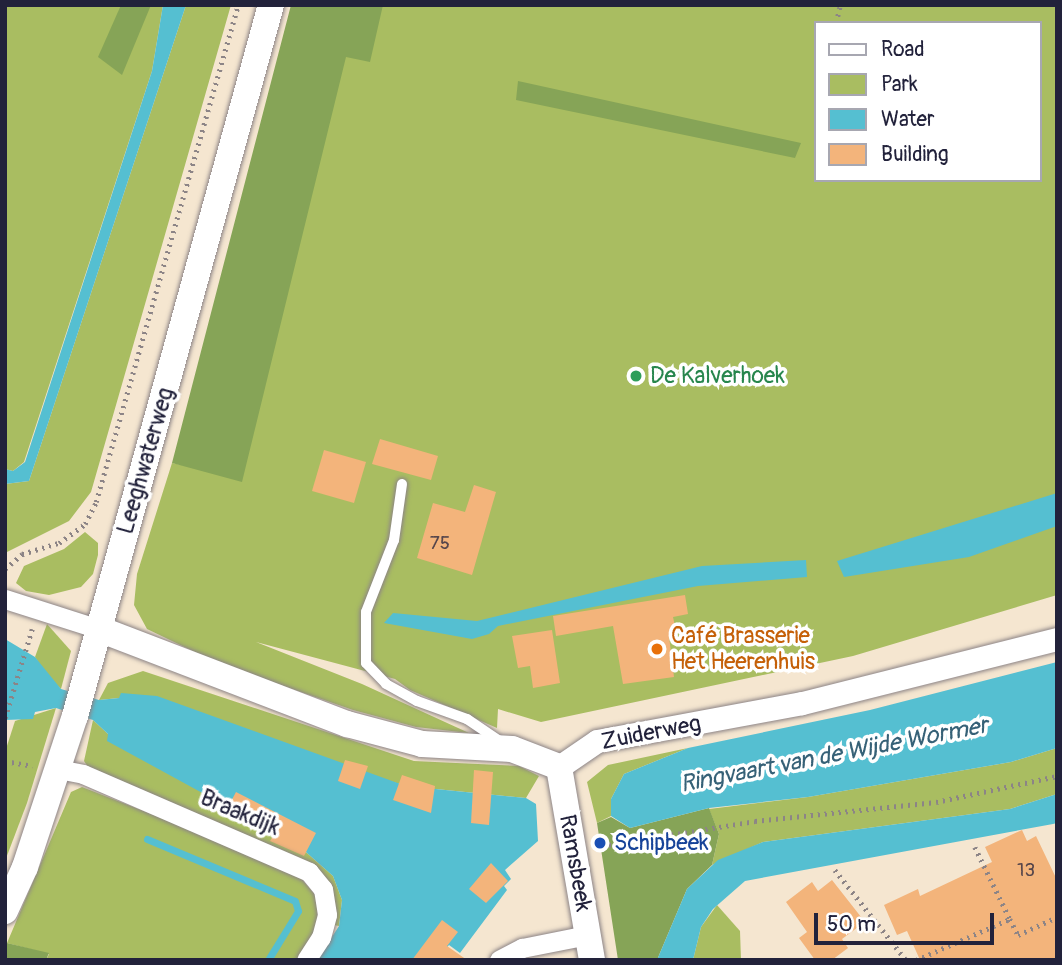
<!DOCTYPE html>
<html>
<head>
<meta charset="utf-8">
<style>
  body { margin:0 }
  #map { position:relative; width:1062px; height:965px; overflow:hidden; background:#f5e6d0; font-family:Pangolin,sans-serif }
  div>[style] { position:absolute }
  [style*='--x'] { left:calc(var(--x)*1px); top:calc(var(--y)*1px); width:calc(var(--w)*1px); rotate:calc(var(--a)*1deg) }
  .green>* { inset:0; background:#a9bd61 }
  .forest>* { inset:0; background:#86a457 }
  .water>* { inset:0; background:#55bfd1 }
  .stream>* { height:7px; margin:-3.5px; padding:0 3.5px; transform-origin:3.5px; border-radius:3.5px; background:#55bfd1 }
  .building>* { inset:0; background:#f3b47b }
  .path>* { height:4.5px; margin-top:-2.25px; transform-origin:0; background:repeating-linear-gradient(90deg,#8c8486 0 2px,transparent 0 7px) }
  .roads { filter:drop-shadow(0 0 2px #8c8486) drop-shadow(0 0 2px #8c8486) }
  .service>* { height:10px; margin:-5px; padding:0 5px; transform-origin:5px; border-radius:5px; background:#fff }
  .minor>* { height:19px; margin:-9.5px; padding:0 9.5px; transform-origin:9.5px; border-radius:9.5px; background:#fff }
  .tertiary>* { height:23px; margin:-11.5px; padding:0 11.5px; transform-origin:11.5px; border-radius:11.5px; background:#fff }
  .secondary>* { height:26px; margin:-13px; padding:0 13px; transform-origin:13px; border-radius:13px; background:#fff }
  .dots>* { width:19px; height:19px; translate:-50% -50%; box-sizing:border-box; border:4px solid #fff; border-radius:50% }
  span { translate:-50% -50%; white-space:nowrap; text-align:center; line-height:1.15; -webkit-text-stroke:7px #fff; paint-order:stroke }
  .number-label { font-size:19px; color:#56464b }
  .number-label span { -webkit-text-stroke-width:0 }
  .leisure-label { font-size:23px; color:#27864d }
  .left { translate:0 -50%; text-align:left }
  .street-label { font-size:23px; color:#22223b }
  .food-label { font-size:23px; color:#c56008 }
  .transit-label { font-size:23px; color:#164399 }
  .water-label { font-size:24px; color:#366177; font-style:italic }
  .frame { position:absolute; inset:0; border:7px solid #22223b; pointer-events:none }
  .legend { position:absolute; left:814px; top:21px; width:228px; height:161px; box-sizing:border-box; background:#fff; border:2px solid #a7a7b1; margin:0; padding:9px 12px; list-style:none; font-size:21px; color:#22223b }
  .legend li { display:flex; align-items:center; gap:14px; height:35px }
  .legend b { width:35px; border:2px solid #a7a7b1 }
  .scale { position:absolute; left:814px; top:913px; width:180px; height:32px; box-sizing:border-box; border:4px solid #22223b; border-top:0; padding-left:9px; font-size:21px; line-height:24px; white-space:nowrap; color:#22223b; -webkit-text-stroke:5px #fff; paint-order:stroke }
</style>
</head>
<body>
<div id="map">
  <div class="green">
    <div style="clip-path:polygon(5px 5px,163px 5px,152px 71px,24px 462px,13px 471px,5px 469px)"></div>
    <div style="clip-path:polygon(186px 5px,231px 5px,91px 492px,69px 521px,5px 553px,5px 484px,29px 481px)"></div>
    <div style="clip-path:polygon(evenodd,307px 5px,1057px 5px,1057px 595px,853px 656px,541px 722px,498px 709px,497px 728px,410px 690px,395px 679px,256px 642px,362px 684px,469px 733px,416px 727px,353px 710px,220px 664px,147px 629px,134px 605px,137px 574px,172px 463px,192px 467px,307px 5px,815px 23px,1039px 23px,1039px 180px,815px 180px,815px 23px)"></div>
    <div style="clip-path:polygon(85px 532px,98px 543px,98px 555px,93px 574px,81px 587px,49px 595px,26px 591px,16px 583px,24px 566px,64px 549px)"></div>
    <div style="clip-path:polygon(47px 624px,71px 651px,61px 689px,46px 675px,35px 657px)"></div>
    <div style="clip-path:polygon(143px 671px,414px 761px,519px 766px,539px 776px,526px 798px,406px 786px,119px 698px,99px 700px,108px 683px)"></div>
    <div style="clip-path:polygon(56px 708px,27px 803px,5px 861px,5px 752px,15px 721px)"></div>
    <div style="clip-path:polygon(93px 720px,108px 734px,257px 826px,298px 845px,333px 876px,342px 900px,339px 926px,334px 925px,328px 886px,88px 767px,84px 761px)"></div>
    <div style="clip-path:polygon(688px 748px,624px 774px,611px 799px,611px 816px,597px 823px,587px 782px,608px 765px)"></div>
    <div style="clip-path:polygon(1057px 748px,1057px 794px,1010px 809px,763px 842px,712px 865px,719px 834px,709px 809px,808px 797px,1011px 762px)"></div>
    <div style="clip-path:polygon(82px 787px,294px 870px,317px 897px,318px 929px,301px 960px,46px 960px,49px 954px,7px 943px,71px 792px)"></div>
    <div style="clip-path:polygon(717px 905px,740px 931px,741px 960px,693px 960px,701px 927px)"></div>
  </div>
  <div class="forest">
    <div style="clip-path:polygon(121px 5px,151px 5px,122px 75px,98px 57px)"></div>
    <div style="clip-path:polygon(291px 5px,383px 5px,370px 62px,346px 57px,242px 482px,172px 463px)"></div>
    <div style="clip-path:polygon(518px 81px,801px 143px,795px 158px,516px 100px)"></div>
    <div style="clip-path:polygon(709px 808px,719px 834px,712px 865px,687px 889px,657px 960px,618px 960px,597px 823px,611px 817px,630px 828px)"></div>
    <div style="clip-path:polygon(7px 943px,49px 953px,46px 960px,5px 960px)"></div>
  </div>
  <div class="water">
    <div style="clip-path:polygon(163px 5px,186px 5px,29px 481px,5px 484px,5px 469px,13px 471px,25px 462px,152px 71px)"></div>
    <div style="clip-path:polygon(1057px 493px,1057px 526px,969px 557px,844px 577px,837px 561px)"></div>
    <div style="clip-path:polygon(806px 560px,807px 577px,698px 586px,498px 626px,489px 634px,472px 639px,384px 623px,393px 613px,477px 621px,702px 566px)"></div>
    <div style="clip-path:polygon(5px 639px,35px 657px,61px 689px,99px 700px,119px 698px,121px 693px,157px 696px,406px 786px,526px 798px,536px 804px,538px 841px,505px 870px,511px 879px,504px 886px,507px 890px,460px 953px,449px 945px,437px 960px,317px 960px,339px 926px,342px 900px,333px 876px,298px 845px,107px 741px,108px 734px,93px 720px,56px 708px,35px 712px,33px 719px,5px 720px)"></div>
    <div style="clip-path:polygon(1057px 662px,1057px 748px,1011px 762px,808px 797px,709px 808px,630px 828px,611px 816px,611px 799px,624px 774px,688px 748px,870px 710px)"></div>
    <div style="clip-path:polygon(1057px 794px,1057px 823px,1053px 824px,745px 881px,713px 909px,701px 927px,693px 960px,657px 960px,687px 889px,718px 860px,763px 842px,1010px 809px)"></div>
  </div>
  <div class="stream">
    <div style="--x:147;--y:839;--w:160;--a:22.7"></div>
    <div style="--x:295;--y:901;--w:10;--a:73"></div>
    <div style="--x:298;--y:911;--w:57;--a:121.5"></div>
  </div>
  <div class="building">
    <div style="clip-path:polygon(380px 439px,438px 456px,431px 480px,372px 464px)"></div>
    <div style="clip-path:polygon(324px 450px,366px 462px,354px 503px,312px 491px)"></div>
    <div style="clip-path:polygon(474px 485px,496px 492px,472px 575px,417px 558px,433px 503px,465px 512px)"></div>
    <div style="clip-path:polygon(685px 595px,688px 614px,673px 617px,677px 635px,669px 636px,674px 677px,623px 684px,613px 626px,556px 636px,553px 616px)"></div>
    <div style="clip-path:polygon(552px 630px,560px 683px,533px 688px,530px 666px,518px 668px,512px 636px)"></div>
    <div style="clip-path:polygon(345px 760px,368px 766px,360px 789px,338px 781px)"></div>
    <div style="clip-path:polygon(474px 770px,493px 772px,489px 825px,471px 823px)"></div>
    <div style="clip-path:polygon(402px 775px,435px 786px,431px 813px,393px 800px)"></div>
    <div style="clip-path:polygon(236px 792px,316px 833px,304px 856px,270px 841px,275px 833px,227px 809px)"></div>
    <div style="clip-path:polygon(1022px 830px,1027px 841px,1036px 836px,1057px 880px,1057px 960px,920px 960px,907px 931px,897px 935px,884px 905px,918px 889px,920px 896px,992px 862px,985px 847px)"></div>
    <div style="clip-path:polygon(491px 863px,508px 881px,486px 903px,469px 889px)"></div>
    <div style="clip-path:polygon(832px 880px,865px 922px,842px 939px,848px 948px,832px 960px,815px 960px,799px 938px,807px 932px,786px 902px,812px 882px,818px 891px)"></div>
    <div style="clip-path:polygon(442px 920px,458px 932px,447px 946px,467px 960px,412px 960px)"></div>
  </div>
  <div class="path">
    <div style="--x:836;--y:23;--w:18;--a:-77"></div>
    <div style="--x:5;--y:569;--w:23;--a:-41"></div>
    <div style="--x:22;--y:554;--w:39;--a:-17"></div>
    <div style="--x:59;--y:543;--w:32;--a:-36"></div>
    <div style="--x:85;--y:524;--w:25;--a:-63"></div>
    <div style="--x:96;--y:502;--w:517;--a:-74.05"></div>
    <div style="--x:5;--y:718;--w:93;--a:-73.1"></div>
    <div style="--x:5;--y:761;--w:28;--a:10"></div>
    <div style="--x:595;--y:847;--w:162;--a:-9.2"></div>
    <div style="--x:755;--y:821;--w:182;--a:-6"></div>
    <div style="--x:936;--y:802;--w:124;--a:-12.1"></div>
    <div style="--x:975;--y:847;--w:80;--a:64.1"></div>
    <div style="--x:835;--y:870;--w:115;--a:51.7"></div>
    <div style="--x:916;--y:960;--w:103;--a:-23.6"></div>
    <div style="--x:1010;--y:919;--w:18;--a:63"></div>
    <div style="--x:1018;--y:935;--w:43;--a:-24.8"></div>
  </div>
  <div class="roads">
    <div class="service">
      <div style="--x:402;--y:484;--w:57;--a:98.1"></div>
      <div style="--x:394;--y:540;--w:77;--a:111.3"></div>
      <div style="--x:366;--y:612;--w:51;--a:90"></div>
      <div style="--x:366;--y:663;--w:29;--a:46"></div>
      <div style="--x:386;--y:684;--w:35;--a:29"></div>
      <div style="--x:417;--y:701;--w:53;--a:19.8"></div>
      <div style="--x:467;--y:719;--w:40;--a:34"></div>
    </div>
    <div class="minor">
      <div style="--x:5;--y:599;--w:99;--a:17.7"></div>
      <div style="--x:58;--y:769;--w:25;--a:11"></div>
      <div style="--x:83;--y:774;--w:246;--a:23.4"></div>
      <div style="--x:309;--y:872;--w:22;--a:51"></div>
      <div style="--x:323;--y:889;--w:26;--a:81"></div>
      <div style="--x:327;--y:915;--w:23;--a:105"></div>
      <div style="--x:321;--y:937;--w:27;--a:123"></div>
      <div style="--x:499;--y:960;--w:26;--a:-28"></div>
      <div style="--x:522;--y:948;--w:66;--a:-11.3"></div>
    </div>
    <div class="tertiary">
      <div style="--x:559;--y:767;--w:46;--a:-34.4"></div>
      <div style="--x:597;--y:741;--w:208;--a:-10.5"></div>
      <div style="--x:802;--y:703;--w:263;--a:-14.1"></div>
    </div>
    <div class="secondary">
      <div style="--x:99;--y:629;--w:266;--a:21"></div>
      <div style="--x:347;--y:724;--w:78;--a:14.9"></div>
      <div style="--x:422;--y:744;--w:90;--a:3.2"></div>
      <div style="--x:512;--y:749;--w:50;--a:21"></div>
      <div style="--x:559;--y:767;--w:196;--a:80.3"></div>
      <div style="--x:5;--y:911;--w:48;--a:-65.6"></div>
      <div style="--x:25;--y:867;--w:159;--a:-71.7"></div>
      <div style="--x:75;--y:716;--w:738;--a:-74.59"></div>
    </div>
  </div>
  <div class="dots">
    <div style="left:636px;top:376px;background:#2e9e5b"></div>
    <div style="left:657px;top:649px;background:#e8710a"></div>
    <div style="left:600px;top:843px;background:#1a4fb4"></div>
  </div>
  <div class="number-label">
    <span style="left:440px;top:544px">75</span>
    <span style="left:1026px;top:871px">13</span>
  </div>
  <div class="leisure-label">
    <span class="left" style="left:650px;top:376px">De Kalverhoek</span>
  </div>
  <div class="street-label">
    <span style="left:146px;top:461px;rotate:-74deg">Leeghwaterweg</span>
    <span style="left:651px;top:733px;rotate:-11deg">Zuiderweg</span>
    <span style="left:240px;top:813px;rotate:23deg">Braakdijk</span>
    <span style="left:575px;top:863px;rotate:80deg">Ramsbeek</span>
  </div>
  <div class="food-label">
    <span class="left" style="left:671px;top:649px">Café Brasserie<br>Het Heerenhuis</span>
  </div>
  <div class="transit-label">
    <span class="left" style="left:614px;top:843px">Schipbeek</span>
  </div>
  <div class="water-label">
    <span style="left:834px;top:755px;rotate:-11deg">Ringvaart van de Wijde Wormer</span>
  </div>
  <div class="frame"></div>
  <ul class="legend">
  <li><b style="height:9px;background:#fff"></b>Road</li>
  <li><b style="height:19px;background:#a9bd61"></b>Park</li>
  <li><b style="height:19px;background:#55bfd1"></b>Water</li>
  <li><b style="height:19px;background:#f3b47b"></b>Building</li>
  </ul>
  <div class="scale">50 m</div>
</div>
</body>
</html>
